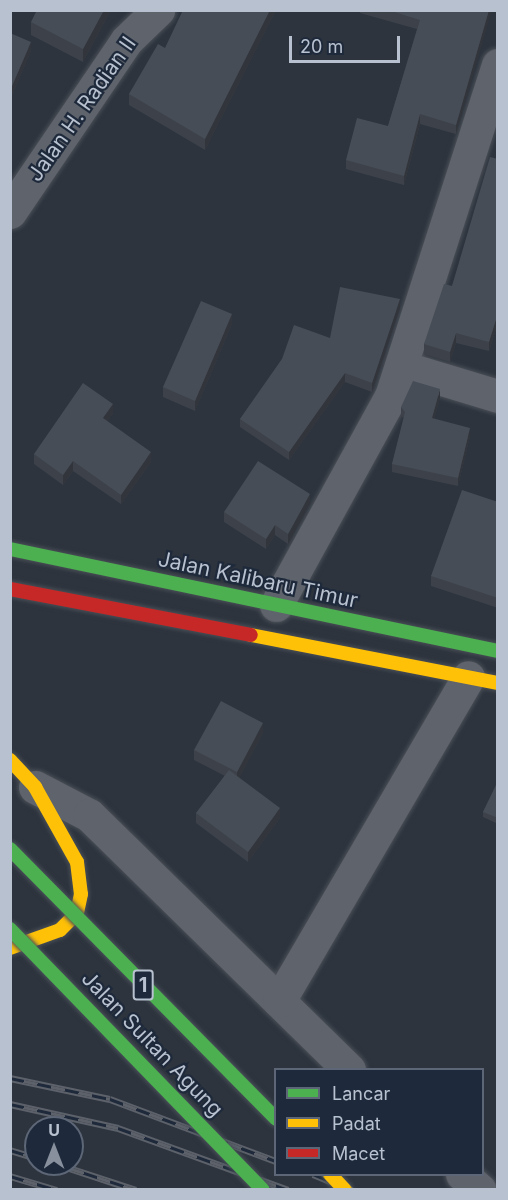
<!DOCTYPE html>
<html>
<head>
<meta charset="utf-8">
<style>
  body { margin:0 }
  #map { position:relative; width:508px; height:1200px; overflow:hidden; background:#2d343e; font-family:Inter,sans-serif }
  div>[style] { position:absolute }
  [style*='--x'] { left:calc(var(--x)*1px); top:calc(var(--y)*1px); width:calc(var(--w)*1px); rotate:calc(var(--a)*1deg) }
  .roads { filter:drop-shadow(0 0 2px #4a4f56) drop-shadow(0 0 2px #4a4f56) }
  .street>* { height:33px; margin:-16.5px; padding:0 16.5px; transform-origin:16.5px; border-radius:16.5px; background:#5e636c }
  .fast>* { height:14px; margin:-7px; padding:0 7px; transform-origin:7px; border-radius:7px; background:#4caf50 }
  .slow>* { height:14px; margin:-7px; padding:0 7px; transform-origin:7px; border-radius:7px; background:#ffc107 }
  .jam>* { height:14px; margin:-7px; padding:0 7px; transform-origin:7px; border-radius:7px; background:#c62828 }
  .rail>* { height:7px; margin-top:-3.5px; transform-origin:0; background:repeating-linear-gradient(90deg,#1e2a3b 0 14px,#5c616a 0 28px); box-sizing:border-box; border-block:2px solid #5c616a }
  .bridges { filter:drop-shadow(0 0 2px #4a5159) drop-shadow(0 0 2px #4a5159) }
  .fast-bridge>* { height:14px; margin:-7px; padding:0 7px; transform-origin:7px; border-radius:7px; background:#4caf50 }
  .slow-bridge>* { height:14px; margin:-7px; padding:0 7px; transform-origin:7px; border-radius:7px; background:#ffc107 }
  .wall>* { inset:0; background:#3d424a }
  .shaded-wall>* { inset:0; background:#32363c }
  .building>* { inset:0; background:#474d56 }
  span { translate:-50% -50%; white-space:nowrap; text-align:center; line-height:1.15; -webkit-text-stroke:4.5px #1e2a3b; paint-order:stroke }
  .shield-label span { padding:2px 4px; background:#1e2a3b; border:2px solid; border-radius:4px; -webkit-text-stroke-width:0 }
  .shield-label { font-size:20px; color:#b8c1cf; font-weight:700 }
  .street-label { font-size:21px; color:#b8c1cf }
  .frame { position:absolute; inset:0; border:12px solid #b8c1cf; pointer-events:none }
  .legend { position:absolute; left:274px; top:1068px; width:210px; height:108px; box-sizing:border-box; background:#1e2a3b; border:2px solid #5c6676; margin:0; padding:8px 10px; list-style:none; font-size:18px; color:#b8c1cf }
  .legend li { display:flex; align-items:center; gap:12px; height:30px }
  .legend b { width:30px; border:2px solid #5c6676 }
  .north { position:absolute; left:24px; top:1116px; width:60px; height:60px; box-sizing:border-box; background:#1e2a3b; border:2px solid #5c6676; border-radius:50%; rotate:0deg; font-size:16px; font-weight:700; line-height:24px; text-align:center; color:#b8c1cf }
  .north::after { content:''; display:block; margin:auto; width:21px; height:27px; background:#87909c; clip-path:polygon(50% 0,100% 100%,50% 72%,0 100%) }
  .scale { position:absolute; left:289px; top:36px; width:111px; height:27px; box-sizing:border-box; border:3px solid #b8c1cf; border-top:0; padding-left:8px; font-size:18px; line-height:21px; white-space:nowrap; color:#b8c1cf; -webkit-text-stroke:4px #1e2a3b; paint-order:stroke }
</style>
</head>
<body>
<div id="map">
  <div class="roads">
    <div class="street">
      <div style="--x:10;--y:212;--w:207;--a:-55.8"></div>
      <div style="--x:126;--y:41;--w:45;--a:-44.1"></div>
      <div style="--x:402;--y:367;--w:100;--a:16.8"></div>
      <div style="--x:276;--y:605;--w:239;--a:-61.2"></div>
      <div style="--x:391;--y:396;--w:348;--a:-72.1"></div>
      <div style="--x:35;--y:787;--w:61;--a:27.4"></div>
      <div style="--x:89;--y:815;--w:364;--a:44.4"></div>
      <div style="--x:279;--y:1001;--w:375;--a:-59.7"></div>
      <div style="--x:462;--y:1174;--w:24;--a:42"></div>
    </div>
    <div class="fast">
      <div style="--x:10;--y:549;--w:499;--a:11.8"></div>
    </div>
    <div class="slow">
      <div style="--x:251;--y:635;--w:252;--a:11"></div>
      <div style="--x:10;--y:760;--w:37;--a:47"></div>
      <div style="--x:35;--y:787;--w:86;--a:60.8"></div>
      <div style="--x:77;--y:862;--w:32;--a:83"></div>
      <div style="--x:81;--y:894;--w:19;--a:102"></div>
      <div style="--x:77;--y:913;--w:24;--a:135"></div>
      <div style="--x:60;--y:930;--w:53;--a:160.2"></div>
    </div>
    <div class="jam">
      <div style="--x:10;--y:589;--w:245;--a:10.8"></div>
    </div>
  </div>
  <div class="rail">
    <div style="--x:10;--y:1078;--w:102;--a:11.9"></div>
    <div style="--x:110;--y:1099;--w:177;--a:20.5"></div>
    <div style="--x:10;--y:1104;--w:111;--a:12.5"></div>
    <div style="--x:118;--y:1128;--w:181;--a:20"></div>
    <div style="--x:10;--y:1150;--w:27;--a:17"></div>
    <div style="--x:57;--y:1164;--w:83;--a:18.2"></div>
    <div style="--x:313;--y:1174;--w:42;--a:22.3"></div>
    <div style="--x:10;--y:1176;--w:49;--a:16.6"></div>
  </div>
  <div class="bridges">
    <div class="fast-bridge">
      <div style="--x:10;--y:849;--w:379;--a:45.4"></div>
      <div style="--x:10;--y:929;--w:363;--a:45.9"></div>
    </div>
    <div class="slow-bridge">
      <div style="--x:330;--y:1174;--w:22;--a:47"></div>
    </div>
  </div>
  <div class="wall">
    <div style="clip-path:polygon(111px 10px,83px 62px,31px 35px,31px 22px)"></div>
    <div style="clip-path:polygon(276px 10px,205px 150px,129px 105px,129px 94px,165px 48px)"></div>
    <div style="clip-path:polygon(360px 10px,491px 10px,456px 134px,420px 124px,404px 185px,346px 169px,346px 160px,388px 126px,417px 29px,360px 13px)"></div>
    <div style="clip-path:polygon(10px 33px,31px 51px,12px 95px,10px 95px)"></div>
    <div style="clip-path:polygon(498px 159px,498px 323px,489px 351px,456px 343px,450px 362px,424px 354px,424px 344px,452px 286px)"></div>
    <div style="clip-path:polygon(400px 308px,372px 392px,345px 382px,289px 460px,240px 427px,240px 419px,282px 359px)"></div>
    <div style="clip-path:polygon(232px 324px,195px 411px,163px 397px,163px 387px)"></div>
    <div style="clip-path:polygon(440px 398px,434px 419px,470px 436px,458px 486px,392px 472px,392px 464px,404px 418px,401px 416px,401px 407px)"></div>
    <div style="clip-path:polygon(113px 414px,107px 421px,151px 462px,121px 504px,73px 471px,63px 485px,34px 464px,34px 454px)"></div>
    <div style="clip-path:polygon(498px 502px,498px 608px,431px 586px,431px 576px)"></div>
    <div style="clip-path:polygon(310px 504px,288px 544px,275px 535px,266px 549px,224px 522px,224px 512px)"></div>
    <div style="clip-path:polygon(263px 733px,239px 778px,280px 818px,248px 862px,196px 823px,196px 813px,225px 776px,194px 760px,194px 750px)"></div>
    <div style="clip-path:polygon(498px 781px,498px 824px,483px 817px,483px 812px)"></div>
  </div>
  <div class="shaded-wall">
    <div style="clip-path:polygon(104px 10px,111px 10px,83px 62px,83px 49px)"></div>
    <div style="clip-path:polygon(270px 10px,276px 10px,205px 150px,205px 139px)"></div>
    <div style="clip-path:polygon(489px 10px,491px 10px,491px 13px,456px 134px,456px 125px)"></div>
    <div style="clip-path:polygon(31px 42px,31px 51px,12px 95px,12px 86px)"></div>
    <div style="clip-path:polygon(420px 114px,420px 124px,404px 185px,404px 176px)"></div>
    <div style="clip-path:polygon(400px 299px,400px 308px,372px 392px,372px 383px)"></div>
    <div style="clip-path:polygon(498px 313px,498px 323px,489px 351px,489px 342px)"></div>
    <div style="clip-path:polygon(232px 314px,232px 324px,195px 411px,195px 401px)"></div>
    <div style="clip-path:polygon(456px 333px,456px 343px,450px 362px,450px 352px)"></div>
    <div style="clip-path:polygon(345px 373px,345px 382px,289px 460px,289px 452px)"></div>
    <div style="clip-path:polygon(440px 389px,440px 398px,432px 427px,432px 418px)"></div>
    <div style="clip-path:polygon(113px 404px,113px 414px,103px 428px,103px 418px)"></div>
    <div style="clip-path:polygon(470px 428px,470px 436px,458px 486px,458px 478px)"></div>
    <div style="clip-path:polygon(151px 452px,151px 462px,121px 504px,121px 495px)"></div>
    <div style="clip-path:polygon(73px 461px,73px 471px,63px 485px,63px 475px)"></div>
    <div style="clip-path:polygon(310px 494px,310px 504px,288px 544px,288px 534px)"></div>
    <div style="clip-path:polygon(275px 525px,275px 535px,266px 549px,266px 539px)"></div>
    <div style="clip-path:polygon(263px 723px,263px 733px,237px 782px,237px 772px)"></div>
    <div style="clip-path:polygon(280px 808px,280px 818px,248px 862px,248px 852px)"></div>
  </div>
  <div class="building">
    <div style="clip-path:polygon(37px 10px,104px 10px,83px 49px,31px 22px)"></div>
    <div style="clip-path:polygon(183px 10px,270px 10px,205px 139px,129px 94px,158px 44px,165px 48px)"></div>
    <div style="clip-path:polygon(388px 10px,489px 10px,456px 125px,420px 114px,404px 176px,346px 160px,357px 118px,388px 126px,420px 20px)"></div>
    <div style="clip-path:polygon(10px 33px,31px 42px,12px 86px,10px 85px)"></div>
    <div style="clip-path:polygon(490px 157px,498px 159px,498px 313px,489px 342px,456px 333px,450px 352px,424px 344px,444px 284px,452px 286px)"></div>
    <div style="clip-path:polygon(340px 287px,400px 299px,372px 383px,345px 373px,289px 452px,240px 419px,282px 359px,294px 325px,330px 338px)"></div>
    <div style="clip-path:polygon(201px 301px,232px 314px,195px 401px,163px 387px)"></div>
    <div style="clip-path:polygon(413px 381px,440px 389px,432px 418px,470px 428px,458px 478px,392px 464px,405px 412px,401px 407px)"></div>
    <div style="clip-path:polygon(83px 383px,113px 404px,103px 418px,151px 452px,121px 495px,73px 461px,63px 475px,34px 454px)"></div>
    <div style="clip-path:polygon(258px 461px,310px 494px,288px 534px,275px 525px,266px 539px,224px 512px)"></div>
    <div style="clip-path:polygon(462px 490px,498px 502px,498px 598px,431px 576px)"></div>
    <div style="clip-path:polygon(221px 701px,263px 723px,237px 772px,194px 750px)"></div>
    <div style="clip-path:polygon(229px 770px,280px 808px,248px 852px,196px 813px)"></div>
    <div style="clip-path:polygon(498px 781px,498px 818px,483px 812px)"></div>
  </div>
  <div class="shield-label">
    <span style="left:143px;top:985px">1</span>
  </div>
  <div class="street-label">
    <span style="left:82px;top:109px;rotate:-55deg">Jalan H. Radian II</span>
    <span style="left:258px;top:580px;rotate:12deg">Jalan Kalibaru Timur</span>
    <span style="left:152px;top:1044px;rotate:46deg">Jalan Sultan Agung</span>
  </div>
  <div class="frame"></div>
  <ul class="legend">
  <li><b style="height:8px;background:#4caf50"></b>Lancar</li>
  <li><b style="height:8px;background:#ffc107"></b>Padat</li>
  <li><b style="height:8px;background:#c62828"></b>Macet</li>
  </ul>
  <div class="north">U</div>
  <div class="scale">20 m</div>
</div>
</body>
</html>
